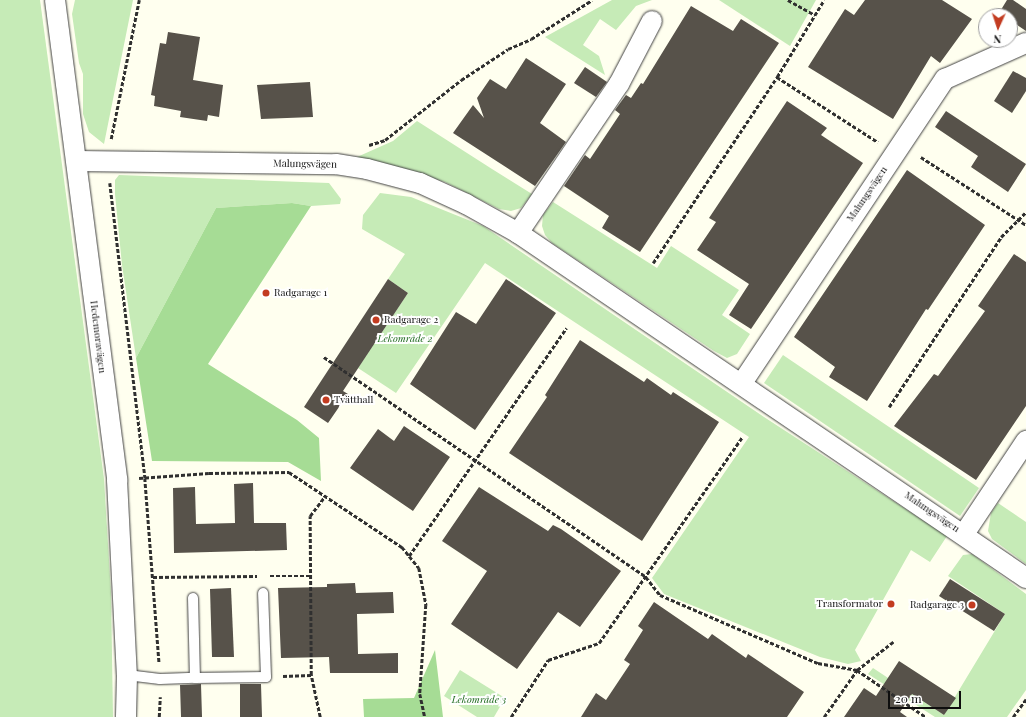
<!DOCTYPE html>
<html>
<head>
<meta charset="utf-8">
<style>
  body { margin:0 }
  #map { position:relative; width:1026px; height:717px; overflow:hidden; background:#ffffef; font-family:"Playfair Display",serif }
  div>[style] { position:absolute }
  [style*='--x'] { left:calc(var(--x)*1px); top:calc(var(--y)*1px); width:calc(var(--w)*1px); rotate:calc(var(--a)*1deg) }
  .green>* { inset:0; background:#c6ebb7 }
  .forest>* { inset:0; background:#a6dc95 }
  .building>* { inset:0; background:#57524a }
  .path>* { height:2.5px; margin-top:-1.25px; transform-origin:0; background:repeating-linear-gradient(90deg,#303030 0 4px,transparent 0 6px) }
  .roads { filter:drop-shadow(0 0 1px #414141) drop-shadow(0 0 1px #414141) }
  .service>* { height:10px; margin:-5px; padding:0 5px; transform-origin:5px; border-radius:5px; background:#fff }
  .minor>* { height:20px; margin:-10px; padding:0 10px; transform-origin:10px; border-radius:10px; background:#fff }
  .dots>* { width:11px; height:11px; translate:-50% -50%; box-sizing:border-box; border:2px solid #fff; border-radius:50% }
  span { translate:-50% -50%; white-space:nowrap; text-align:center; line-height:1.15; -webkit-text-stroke:4px #fff; paint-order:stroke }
  .street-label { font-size:10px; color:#0e0e0e }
  .poi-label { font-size:10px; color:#0e0e0e }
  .left { translate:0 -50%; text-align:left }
  .right { translate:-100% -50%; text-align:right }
  .park-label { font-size:10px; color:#1c681c; font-style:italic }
  .north { position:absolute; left:978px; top:8px; width:40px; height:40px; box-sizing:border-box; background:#fff; border:1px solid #9f9f9f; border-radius:50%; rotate:183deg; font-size:11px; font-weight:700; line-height:16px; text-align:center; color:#0e0e0e }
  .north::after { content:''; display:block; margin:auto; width:14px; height:18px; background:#c33c21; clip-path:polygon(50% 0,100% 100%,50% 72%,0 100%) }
  .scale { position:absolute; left:888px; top:691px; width:73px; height:18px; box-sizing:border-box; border:2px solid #0e0e0e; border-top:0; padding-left:5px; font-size:12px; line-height:14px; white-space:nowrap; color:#0e0e0e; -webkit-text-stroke:3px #fff; paint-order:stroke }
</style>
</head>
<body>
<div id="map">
  <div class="green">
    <div style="clip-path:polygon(0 0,40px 0,104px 479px,111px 593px,113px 717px,0 717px)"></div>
    <div style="clip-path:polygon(75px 0,133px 0,104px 144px,89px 132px,83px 114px,83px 74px,79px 63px,72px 14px)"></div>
    <div style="clip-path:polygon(612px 0,652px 0,636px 6px,616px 30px,600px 19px,583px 45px,599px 56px,605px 75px,545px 37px)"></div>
    <div style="clip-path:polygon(719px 0,816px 0,790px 46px)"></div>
    <div style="clip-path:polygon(417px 121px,492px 169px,532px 194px,521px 208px,511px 211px,499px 209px,445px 182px,393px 167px,348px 161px,393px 141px)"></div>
    <div style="clip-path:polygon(119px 175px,329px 183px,341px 199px,340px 204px,311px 206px,292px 203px,216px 208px,136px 358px,122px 265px,115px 194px,115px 180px)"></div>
    <div style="clip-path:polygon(380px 193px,411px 197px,483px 226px,764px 417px,947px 536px,930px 562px,911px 550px,855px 650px,861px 661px,848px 664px,820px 657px,664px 594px,652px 578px,749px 437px,485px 263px,396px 393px,358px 368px,408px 293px,388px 279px,405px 254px,362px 229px,363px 215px)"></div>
    <div style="clip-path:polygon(553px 202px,657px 268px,671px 246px,739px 290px,722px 315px,750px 334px,737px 354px,727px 358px,714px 351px,552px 243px,545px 235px,542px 226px,543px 215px)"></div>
    <div style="clip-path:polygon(783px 355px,979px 488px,960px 516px,764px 383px)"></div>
    <div style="clip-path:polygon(998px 503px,1026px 522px,1026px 564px,992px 539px,988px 531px,991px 513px)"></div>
    <div style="clip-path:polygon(972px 554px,1026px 594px,1026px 690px,1007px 717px,935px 717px,868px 674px,873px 668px,944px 715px,1005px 614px,948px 576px,963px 555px)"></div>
    <div style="clip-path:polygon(460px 670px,505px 698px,494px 717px,477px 717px,444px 696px)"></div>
  </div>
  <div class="forest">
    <div style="clip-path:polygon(292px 203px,311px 206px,208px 364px,297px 420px,319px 438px,321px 481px,288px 462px,152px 461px,136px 358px,216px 208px)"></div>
    <div style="clip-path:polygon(435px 650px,443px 717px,364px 717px,363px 699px,414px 698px)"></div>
  </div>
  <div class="building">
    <div style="clip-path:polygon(865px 0,942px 0,972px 19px,940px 63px,931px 56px,893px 119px,808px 67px,845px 9px,854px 15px)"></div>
    <div style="clip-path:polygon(1007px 0,1013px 0,1026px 9px,1026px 31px,1010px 20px,1010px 16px,999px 13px)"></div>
    <div style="clip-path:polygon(691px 6px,733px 31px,741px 19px,779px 43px,640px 252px,602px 228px,609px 216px,564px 186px,585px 155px,590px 159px,620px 114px,615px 110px,626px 95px,631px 98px,641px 83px,643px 84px)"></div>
    <div style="clip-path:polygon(168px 32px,200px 37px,193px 80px,223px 85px,219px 117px,208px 115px,207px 121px,180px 117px,181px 111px,154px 106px,155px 96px,151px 95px,160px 43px,166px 44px)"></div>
    <div style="clip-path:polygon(526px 58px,566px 84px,540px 123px,566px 142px,535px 186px,453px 133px,473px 105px,484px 118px,477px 98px,490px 79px,506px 89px)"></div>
    <div style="clip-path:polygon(585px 67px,607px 82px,596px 97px,574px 83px)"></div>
    <div style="clip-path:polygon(1013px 71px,1026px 78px,1026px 91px,1012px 113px,994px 101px)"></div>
    <div style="clip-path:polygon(310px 82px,313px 117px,261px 119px,257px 85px)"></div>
    <div style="clip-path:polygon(787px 101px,827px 128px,821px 135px,863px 163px,751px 329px,729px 315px,749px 284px,697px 250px,716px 222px,709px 218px)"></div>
    <div style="clip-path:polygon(946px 111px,1026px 164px,1008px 192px,971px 167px,978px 156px,935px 127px)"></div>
    <div style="clip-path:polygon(907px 170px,985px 225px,928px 310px,926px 309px,867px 401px,829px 377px,835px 367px,794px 337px)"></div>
    <div style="clip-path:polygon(1014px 254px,1026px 262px,1026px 406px,976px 480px,894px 426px,934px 374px,938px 376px,985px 311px,978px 306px)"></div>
    <div style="clip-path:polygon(388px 279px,408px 293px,343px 391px,348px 394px,328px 423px,304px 407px)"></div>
    <div style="clip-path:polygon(506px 279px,556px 313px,475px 430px,410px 384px,456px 312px,476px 324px)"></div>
    <div style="clip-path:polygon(580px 340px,644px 382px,647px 378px,671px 395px,673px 392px,719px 422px,642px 541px,509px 453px,547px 397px,545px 395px)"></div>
    <div style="clip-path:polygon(404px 426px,450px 457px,413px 511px,350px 468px,378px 429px,394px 441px)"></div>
    <div style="clip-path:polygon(253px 483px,254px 523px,286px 523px,287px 550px,174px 553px,173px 488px,195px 487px,196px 524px,235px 523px,234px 484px)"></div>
    <div style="clip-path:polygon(479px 487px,548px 531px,553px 525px,561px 529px,621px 571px,580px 627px,558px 612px,517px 669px,451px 624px,487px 571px,442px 541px)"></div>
    <div style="clip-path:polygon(950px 579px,1005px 614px,994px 631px,939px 596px)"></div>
    <div style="clip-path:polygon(355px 583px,356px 593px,393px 592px,394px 613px,357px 614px,358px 654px,398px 653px,398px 673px,330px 673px,329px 657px,281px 658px,278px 588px,327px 587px,327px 584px)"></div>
    <div style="clip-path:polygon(231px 588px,234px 657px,212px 657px,210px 589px)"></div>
    <div style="clip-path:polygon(654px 602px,708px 639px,712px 634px,746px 658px,748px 654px,804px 692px,787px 717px,581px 717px,596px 693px,606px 700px,630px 664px,624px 660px,643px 630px,638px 626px)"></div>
    <div style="clip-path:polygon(899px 661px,956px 698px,944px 715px,912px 694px,900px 712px,907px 717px,844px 717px,864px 688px,876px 696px)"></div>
    <div style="clip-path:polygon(201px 684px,202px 717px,181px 717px,180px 685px)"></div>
    <div style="clip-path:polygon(240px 684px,261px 684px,262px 717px,240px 717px)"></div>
  </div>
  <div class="path">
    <div style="--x:788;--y:0;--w:31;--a:29"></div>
    <div style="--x:777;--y:77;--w:120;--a:32.8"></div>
    <div style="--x:111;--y:139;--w:142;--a:-78.6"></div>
    <div style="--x:369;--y:145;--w:17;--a:-17"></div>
    <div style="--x:385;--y:140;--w:97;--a:-38.3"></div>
    <div style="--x:461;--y:80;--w:56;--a:-33.4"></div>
    <div style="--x:508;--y:49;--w:25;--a:-23"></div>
    <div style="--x:531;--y:39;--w:72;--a:-32.6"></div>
    <div style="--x:921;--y:157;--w:125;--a:32.9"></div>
    <div style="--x:110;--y:183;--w:297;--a:83.2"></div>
    <div style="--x:145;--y:478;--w:185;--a:85.6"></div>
    <div style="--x:653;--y:263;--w:224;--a:-56.3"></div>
    <div style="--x:777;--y:77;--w:90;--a:-58.6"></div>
    <div style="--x:324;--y:357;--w:390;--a:34.3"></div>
    <div style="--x:646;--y:577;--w:23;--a:52"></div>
    <div style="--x:660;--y:595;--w:172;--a:23.3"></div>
    <div style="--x:818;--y:663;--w:40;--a:10"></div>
    <div style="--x:857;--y:670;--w:83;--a:34.3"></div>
    <div style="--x:889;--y:407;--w:204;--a:-56.6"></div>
    <div style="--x:1001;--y:237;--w:35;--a:-45"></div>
    <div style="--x:139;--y:478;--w:70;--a:-4.1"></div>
    <div style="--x:209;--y:473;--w:80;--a:-0.7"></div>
    <div style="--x:289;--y:472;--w:136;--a:33.6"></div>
    <div style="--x:402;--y:547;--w:27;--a:51"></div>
    <div style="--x:419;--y:568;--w:38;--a:79"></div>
    <div style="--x:426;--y:605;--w:89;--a:93.9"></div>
    <div style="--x:420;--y:694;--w:24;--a:78"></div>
    <div style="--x:409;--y:556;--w:277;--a:-55.4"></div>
    <div style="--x:270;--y:576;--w:40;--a:0"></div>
    <div style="--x:153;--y:577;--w:104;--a:-0.6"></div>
    <div style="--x:283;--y:676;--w:28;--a:-2"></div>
    <div style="--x:159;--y:717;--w:20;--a:-87"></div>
    <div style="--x:320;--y:717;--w:43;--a:-102.1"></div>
    <div style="--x:311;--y:675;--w:159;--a:-90.4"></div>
    <div style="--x:310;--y:516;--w:26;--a:-53"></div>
    <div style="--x:511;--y:717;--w:68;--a:-57"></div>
    <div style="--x:548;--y:660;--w:54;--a:-18.4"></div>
    <div style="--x:599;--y:643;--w:251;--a:-55.2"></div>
    <div style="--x:824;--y:717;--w:57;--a:-54.9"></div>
    <div style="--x:857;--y:670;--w:46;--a:-37.9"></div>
    <div style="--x:1013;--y:717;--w:22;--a:-54"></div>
  </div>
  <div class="roads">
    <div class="service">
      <div style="--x:193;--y:598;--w:80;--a:88.6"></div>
      <div style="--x:195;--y:678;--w:71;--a:-0.8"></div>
      <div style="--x:266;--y:677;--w:84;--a:-92"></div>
      <div style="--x:127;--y:675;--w:33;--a:7"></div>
      <div style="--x:160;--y:679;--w:35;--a:-2"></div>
    </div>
    <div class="minor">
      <div style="--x:55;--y:0;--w:484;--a:82.6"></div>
      <div style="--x:117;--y:480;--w:195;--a:87.1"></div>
      <div style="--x:127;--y:675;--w:42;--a:91.4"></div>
      <div style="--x:77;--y:161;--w:259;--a:0.7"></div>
      <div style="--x:336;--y:164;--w:31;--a:9"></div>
      <div style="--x:367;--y:169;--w:55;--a:14.8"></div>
      <div style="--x:420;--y:183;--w:51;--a:24.5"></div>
      <div style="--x:466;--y:204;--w:60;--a:29.1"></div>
      <div style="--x:518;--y:233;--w:614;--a:34.18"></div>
      <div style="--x:518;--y:233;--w:180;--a:-55.9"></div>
      <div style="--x:619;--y:84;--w:71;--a:-62.4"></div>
      <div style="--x:742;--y:383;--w:366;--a:-56.3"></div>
      <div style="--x:945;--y:79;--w:89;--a:-24"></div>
      <div style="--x:964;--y:534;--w:112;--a:-56.3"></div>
    </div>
  </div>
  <div class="dots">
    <div style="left:266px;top:293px;background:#c33c21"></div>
    <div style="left:376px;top:320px;background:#c33c21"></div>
    <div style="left:326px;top:400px;background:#c33c21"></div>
    <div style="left:891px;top:604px;background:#c33c21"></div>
    <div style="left:972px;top:605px;background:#c33c21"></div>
  </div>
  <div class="street-label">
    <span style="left:305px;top:164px;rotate:1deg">Malungsvägen</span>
    <span style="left:867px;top:194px;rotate:-56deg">Malungsvägen</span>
    <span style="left:98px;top:337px;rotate:83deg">Hedemoravägen</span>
    <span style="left:932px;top:512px;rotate:34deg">Malungsvägen</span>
  </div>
  <div class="poi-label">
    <span class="left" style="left:274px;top:293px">Radgarage 1</span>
    <span class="left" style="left:384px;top:320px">Radgarage 2</span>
    <span class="left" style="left:334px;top:400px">Tvätthall</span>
    <span class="right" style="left:883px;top:604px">Transformator</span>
    <span class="right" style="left:964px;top:605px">Radgarage 3</span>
  </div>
  <div class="park-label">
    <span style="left:405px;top:339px">Lekområde 2</span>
    <span style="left:479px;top:700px">Lekområde 3</span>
  </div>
  <div class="north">N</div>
  <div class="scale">20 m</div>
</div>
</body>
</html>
